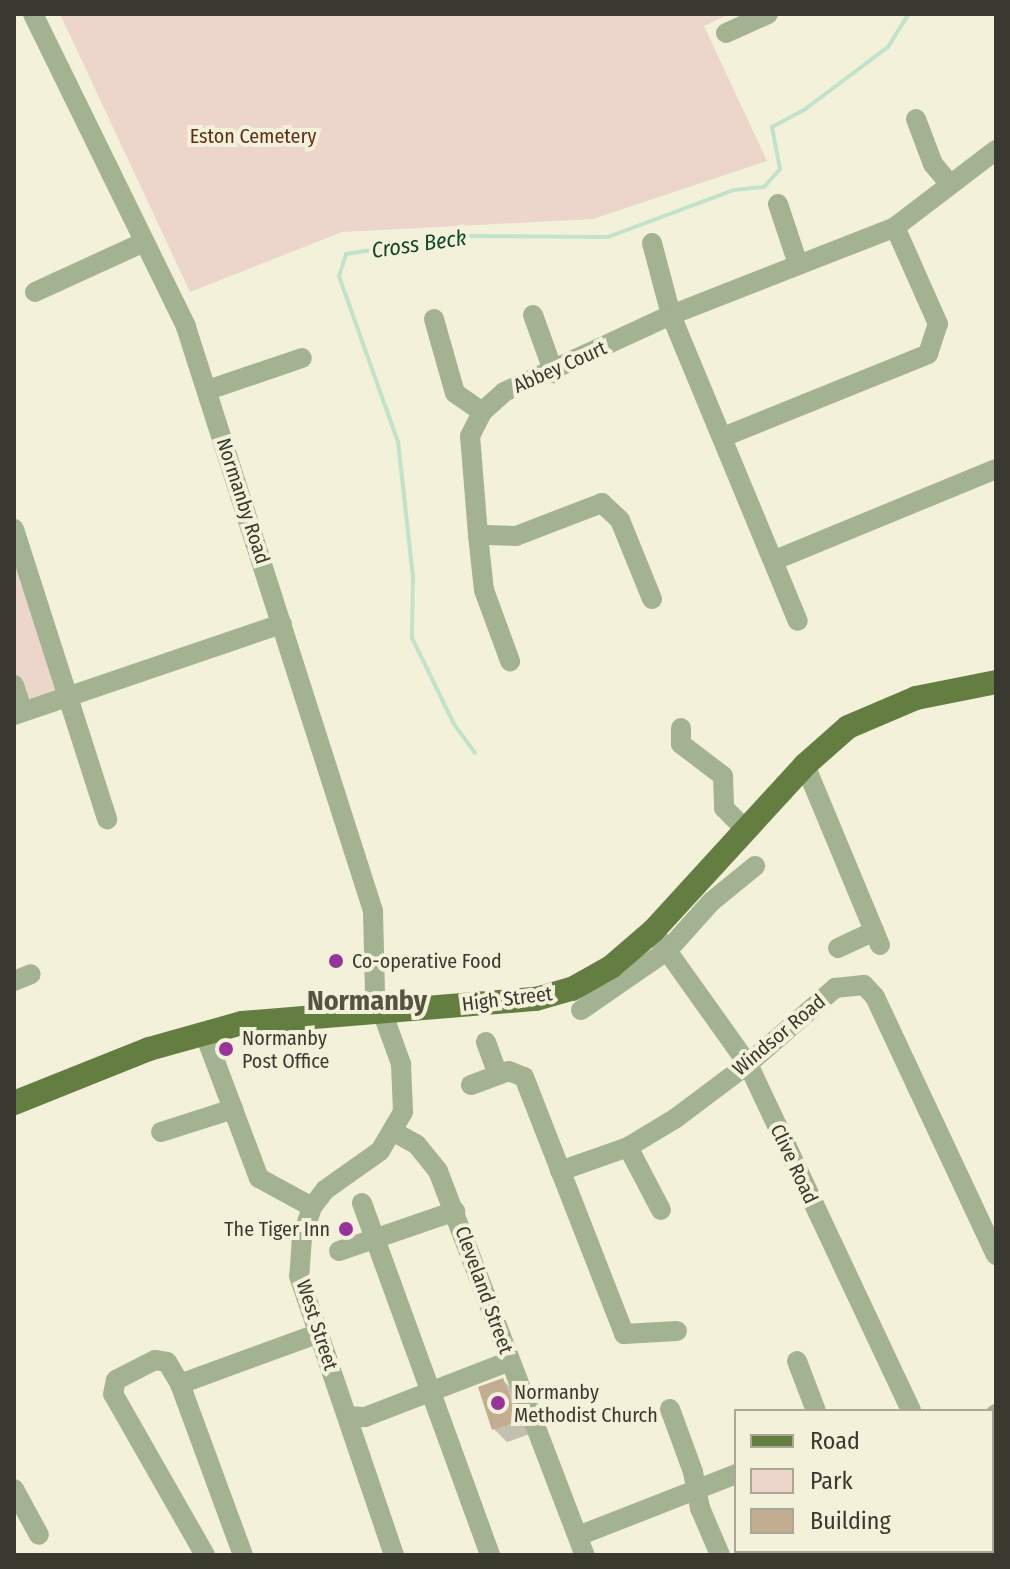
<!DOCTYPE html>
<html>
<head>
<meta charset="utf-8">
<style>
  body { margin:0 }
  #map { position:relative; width:1010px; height:1569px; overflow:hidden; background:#f4f1db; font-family:"Fira Sans Condensed",sans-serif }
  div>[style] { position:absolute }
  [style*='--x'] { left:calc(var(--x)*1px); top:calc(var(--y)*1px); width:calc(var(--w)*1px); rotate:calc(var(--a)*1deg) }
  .green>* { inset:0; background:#ecd5ca }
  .shadow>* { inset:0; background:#0003 }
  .stream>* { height:4px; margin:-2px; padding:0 2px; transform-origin:2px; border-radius:2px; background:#c1e2cb }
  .building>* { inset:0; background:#c3ad91 }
  .minor>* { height:20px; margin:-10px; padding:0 10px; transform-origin:10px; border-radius:10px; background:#a3b392 }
  .major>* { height:24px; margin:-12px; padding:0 12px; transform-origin:12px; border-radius:12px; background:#647e42 }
  .dots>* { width:22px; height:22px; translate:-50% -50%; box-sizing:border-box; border:4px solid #f4f1db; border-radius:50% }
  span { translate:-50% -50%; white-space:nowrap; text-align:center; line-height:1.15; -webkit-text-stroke:8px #f4f1db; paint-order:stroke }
  .park-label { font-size:20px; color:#5d2f16 }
  .street-label { font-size:20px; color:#3a3930 }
  .poi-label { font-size:20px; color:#3a3930 }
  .left { translate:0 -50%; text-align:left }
  .right { translate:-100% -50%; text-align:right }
  .water-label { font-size:22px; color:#104729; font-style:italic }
  .district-label { font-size:28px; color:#565441; font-weight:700 }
  .frame { position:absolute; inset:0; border:16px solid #3a3930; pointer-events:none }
  .legend { position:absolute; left:734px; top:1409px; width:260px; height:144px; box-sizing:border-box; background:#f4f1db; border:2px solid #aaa797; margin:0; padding:10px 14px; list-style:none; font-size:24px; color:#3a3930 }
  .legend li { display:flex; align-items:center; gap:16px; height:40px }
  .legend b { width:40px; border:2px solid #aaa797 }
</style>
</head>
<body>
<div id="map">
  <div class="green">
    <div style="clip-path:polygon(60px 14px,730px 14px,704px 26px,767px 161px,593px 219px,342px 232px,190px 292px)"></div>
    <div style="clip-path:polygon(14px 560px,58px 694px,27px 708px,14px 669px)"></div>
  </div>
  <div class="shadow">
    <div style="clip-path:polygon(503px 1380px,516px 1393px,530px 1434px,507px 1442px,494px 1429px)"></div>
  </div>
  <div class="stream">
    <div style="--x:475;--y:753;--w:36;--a:-126"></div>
    <div style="--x:454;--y:724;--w:96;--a:-116"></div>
    <div style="--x:412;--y:638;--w:61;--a:-89.1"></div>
    <div style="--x:413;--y:577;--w:136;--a:-96.3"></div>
    <div style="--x:398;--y:442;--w:176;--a:-109.6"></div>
    <div style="--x:339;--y:276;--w:23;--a:-72"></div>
    <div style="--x:346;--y:254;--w:119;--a:-8.7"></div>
    <div style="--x:464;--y:236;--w:144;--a:0.4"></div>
    <div style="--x:608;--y:237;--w:134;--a:-20.5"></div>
    <div style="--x:734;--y:190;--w:30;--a:-6"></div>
    <div style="--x:764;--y:187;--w:24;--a:-48"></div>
    <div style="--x:780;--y:169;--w:43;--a:-100.8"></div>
    <div style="--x:772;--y:127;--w:36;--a:-28"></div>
    <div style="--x:804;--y:110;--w:105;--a:-36.9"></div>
    <div style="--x:888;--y:47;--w:39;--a:-58"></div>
  </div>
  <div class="building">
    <div style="clip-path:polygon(503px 1378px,519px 1421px,492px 1430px,478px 1387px)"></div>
  </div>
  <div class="minor">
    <div style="--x:33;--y:14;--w:348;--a:63.9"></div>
    <div style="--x:186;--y:327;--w:613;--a:72.24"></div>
    <div style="--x:373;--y:911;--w:81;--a:88.6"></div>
    <div style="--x:375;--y:992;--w:77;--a:70.1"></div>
    <div style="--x:401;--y:1064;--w:48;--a:87.6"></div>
    <div style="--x:403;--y:1112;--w:45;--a:120.5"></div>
    <div style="--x:380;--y:1151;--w:67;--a:144.7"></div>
    <div style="--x:325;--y:1190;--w:21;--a:127"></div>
    <div style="--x:312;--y:1207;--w:32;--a:108"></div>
    <div style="--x:302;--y:1237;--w:39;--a:94"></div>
    <div style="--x:299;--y:1276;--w:295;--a:71.2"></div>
    <div style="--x:726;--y:33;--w:46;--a:-24.3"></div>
    <div style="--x:916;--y:119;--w:48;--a:69.3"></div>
    <div style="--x:933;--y:164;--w:25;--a:50"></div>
    <div style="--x:778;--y:204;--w:63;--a:71.6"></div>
    <div style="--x:652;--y:243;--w:74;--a:75.2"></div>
    <div style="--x:671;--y:315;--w:331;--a:67.5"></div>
    <div style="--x:35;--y:292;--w:120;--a:-24.6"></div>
    <div style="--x:533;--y:315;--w:62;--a:70.1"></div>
    <div style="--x:434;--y:319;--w:77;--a:74.2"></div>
    <div style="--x:455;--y:393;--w:33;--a:35"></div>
    <div style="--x:208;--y:390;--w:99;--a:-18.8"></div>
    <div style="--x:723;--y:437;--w:221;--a:-22"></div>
    <div style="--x:928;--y:354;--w:32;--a:-72"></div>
    <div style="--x:938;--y:324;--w:106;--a:-113.9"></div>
    <div style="--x:14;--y:529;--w:305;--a:72.2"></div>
    <div style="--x:478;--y:535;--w:55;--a:83.8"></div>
    <div style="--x:484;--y:590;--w:76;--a:69.9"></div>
    <div style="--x:775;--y:560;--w:239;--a:-22.4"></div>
    <div style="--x:652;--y:599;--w:85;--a:-112.1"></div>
    <div style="--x:620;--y:520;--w:25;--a:-137"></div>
    <div style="--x:602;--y:503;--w:92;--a:159"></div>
    <div style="--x:516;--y:536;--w:38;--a:-178"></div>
    <div style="--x:478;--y:535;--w:99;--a:-94.6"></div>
    <div style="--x:470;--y:436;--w:27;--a:-63"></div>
    <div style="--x:482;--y:412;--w:30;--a:-42"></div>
    <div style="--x:504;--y:392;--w:184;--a:-24.8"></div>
    <div style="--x:671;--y:315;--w:241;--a:-21.4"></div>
    <div style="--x:895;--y:227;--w:127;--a:-37.3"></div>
    <div style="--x:14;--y:685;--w:28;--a:72"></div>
    <div style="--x:14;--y:715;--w:283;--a:-18.8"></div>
    <div style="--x:681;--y:728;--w:16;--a:90"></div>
    <div style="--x:681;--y:744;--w:53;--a:37.3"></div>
    <div style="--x:723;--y:776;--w:32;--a:88"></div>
    <div style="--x:724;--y:808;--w:31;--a:45"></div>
    <div style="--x:805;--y:765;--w:195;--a:67.4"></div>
    <div style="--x:653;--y:931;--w:163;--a:54.5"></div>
    <div style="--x:748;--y:1064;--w:383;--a:64.8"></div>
    <div style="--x:838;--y:948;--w:40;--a:-25"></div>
    <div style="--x:14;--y:981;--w:18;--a:-22"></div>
    <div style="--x:581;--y:1010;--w:106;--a:-34.6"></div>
    <div style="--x:668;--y:950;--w:64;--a:-48.1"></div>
    <div style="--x:711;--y:902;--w:57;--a:-39.3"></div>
    <div style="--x:204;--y:1032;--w:156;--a:69.4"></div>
    <div style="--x:259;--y:1178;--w:60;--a:28.7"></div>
    <div style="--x:486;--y:1042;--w:35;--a:70"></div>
    <div style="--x:471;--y:1085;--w:40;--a:-20.2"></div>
    <div style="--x:509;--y:1071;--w:16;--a:22"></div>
    <div style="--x:524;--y:1077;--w:276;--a:68.7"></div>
    <div style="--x:624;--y:1334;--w:53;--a:-3.2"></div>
    <div style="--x:161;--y:1132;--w:76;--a:-17.7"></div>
    <div style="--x:394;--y:1132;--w:26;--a:29"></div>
    <div style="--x:417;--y:1145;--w:33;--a:51"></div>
    <div style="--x:438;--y:1171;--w:411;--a:69.1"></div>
    <div style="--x:628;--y:1147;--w:71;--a:62.4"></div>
    <div style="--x:560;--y:1171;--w:72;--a:-19.4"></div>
    <div style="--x:628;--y:1147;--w:56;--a:-31.1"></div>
    <div style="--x:676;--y:1118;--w:90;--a:-36.9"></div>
    <div style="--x:748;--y:1064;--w:116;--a:-41.1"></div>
    <div style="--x:835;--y:988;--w:29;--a:-6"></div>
    <div style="--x:864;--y:985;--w:16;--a:47"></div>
    <div style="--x:875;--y:997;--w:285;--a:64.9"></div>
    <div style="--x:362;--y:1203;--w:375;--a:70"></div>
    <div style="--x:339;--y:1251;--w:123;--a:-19"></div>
    <div style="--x:797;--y:1361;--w:53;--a:69.2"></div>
    <div style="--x:180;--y:1384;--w:146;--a:-20.1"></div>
    <div style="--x:670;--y:1409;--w:67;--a:69.9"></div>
    <div style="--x:693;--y:1472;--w:37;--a:79"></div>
    <div style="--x:700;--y:1508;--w:51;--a:66.9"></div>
    <div style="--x:349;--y:1416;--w:16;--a:4"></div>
    <div style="--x:365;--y:1417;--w:155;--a:-21.1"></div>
    <div style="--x:992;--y:1418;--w:6;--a:-45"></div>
    <div style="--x:14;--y:1489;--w:52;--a:61.5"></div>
    <div style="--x:578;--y:1536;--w:170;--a:-21.4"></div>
    <div style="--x:976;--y:1551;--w:4;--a:63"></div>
    <div style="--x:205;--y:1555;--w:185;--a:-119.7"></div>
    <div style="--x:113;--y:1394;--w:14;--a:-78"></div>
    <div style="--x:116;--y:1380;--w:44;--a:-27.1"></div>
    <div style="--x:155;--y:1360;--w:12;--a:9"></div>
    <div style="--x:167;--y:1362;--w:26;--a:59"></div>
    <div style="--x:180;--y:1384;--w:182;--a:69.8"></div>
  </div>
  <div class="major">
    <div style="--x:14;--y:1103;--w:145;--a:-21.8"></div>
    <div style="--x:149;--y:1049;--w:97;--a:-15.6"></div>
    <div style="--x:242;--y:1023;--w:295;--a:-4.7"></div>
    <div style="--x:536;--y:999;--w:37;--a:-16"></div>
    <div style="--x:572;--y:989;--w:45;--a:-29.4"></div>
    <div style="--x:611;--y:967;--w:55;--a:-40.6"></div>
    <div style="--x:653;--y:931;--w:225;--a:-47.5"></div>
    <div style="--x:805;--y:765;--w:57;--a:-41.5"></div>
    <div style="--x:848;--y:727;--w:74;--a:-23.1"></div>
    <div style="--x:916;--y:698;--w:82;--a:-11.3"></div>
  </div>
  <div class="dots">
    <div style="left:336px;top:961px;background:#97349a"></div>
    <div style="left:226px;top:1049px;background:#97349a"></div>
    <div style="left:346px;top:1229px;background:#97349a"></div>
    <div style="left:498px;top:1403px;background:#97349a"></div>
  </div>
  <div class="park-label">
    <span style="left:253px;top:136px">Eston Cemetery</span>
  </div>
  <div class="street-label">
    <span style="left:560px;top:367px;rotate:-24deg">Abbey Court</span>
    <span style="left:243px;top:501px;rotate:72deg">Normanby Road</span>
    <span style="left:507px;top:999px;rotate:-7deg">High Street</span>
    <span style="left:779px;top:1035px;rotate:-40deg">Windsor Road</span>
    <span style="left:794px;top:1164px;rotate:65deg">Clive Road</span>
    <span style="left:484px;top:1290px;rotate:70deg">Cleveland Street</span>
    <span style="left:317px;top:1325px;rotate:72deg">West Street</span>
  </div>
  <div class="poi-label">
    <span class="left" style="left:352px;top:961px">Co-operative Food</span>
    <span class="left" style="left:242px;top:1050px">Normanby<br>Post Office</span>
    <span class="right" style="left:330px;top:1229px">The Tiger Inn</span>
    <span class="left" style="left:514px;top:1404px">Normanby<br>Methodist Church</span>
  </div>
  <div class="water-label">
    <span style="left:419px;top:244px;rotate:-8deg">Cross Beck</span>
  </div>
  <div class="district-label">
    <span style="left:367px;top:1001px">Normanby</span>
  </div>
  <div class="frame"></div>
  <ul class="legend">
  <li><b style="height:10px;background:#647e42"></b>Road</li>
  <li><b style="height:22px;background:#ecd5ca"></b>Park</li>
  <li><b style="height:22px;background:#c3ad91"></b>Building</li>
  </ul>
</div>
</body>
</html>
